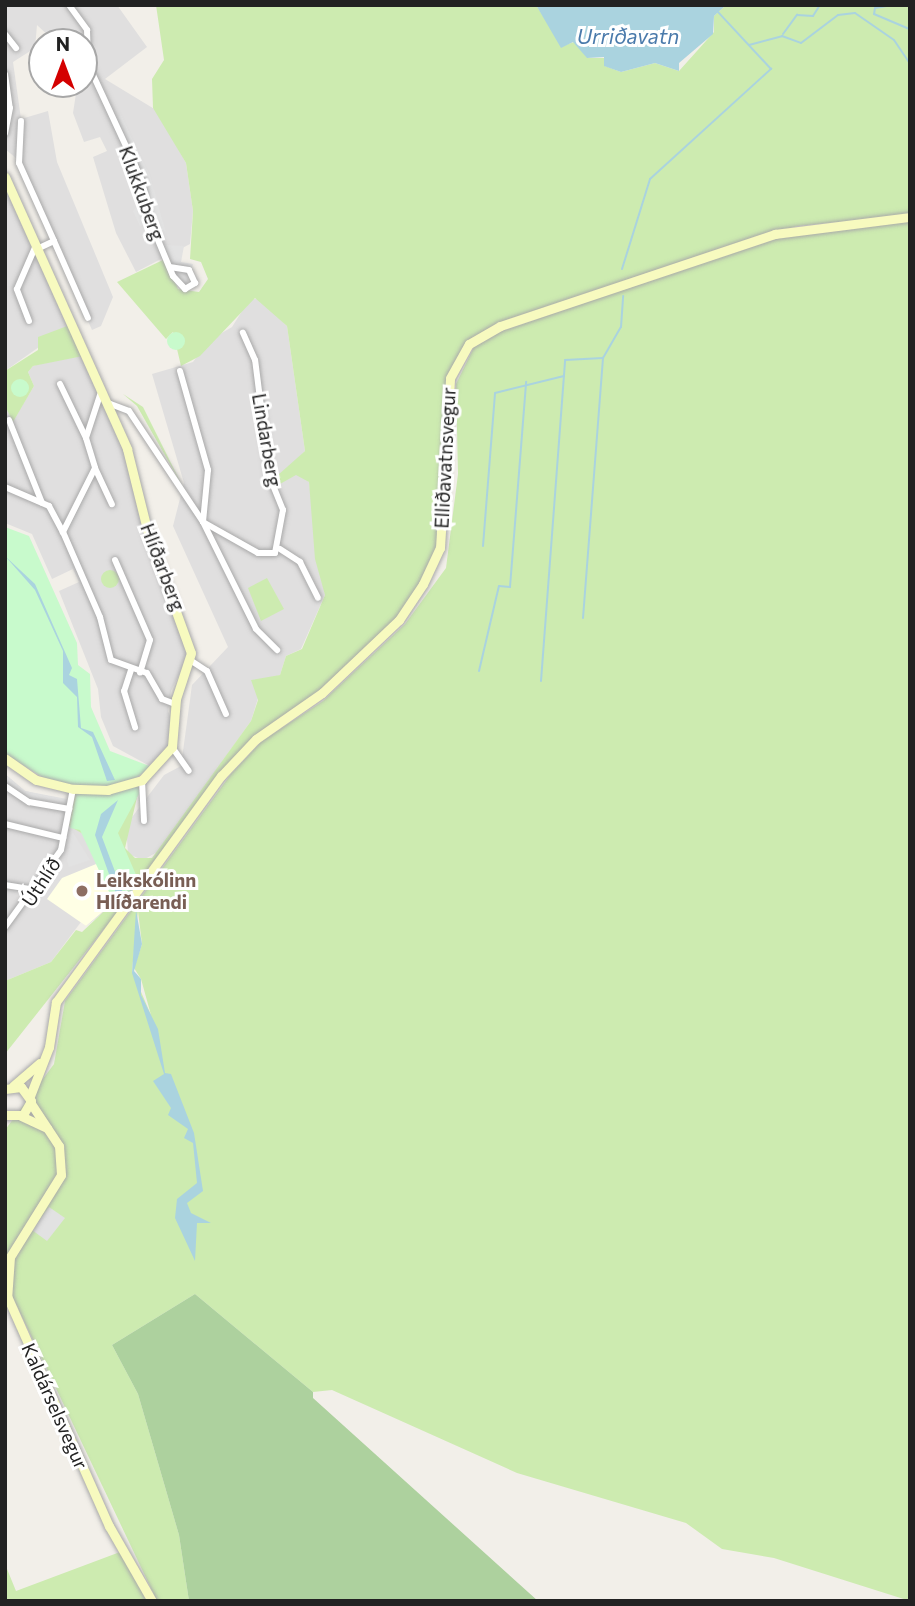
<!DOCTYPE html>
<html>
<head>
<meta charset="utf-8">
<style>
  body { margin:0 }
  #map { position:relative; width:915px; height:1606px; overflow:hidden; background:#f2efe9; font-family:Commissioner,sans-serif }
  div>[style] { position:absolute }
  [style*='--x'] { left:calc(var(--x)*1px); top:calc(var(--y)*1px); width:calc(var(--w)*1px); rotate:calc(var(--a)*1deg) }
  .residential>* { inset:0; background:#e0dfdf }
  .education>* { inset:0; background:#ffffe5 }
  .grass>* { inset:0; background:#cdebb0 }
  .round { border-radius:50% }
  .forest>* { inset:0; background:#add19e }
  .park>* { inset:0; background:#c8facc }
  .parking>* { inset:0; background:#e2e2e2 }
  .water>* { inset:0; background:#aad3df }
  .stream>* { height:2px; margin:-1px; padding:0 1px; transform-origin:1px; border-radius:1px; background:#aad3df }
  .roads { filter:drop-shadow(0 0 2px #a9a9a9) drop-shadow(0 0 2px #a9a9a9) }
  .street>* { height:6px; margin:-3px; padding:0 3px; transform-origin:3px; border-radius:3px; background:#fff }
  .secondary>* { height:9px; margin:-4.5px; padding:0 4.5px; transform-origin:4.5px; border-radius:4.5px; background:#f7fabf }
  .dots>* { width:19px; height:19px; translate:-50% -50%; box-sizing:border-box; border:4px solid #fff; border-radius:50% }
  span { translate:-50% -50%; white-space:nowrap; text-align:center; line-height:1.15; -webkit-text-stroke:6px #fff; paint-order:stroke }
  .street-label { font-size:19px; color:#222 }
  .education-label { font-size:19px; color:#785e54; font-weight:700 }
  .left { translate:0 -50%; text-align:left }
  .water-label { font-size:21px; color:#4a7aab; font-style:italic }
  .frame { position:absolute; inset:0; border:7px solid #222; pointer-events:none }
  .north { position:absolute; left:28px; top:28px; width:70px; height:70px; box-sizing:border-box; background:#fff; border:2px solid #a7a7a7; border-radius:50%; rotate:0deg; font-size:19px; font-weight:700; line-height:28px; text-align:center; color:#222 }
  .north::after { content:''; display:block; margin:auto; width:24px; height:32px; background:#d40000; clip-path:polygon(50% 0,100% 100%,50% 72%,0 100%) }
</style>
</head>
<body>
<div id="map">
  <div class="residential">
    <div style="clip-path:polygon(5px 5px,117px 5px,147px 47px,105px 79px,156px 110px,186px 163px,193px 211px,190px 244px,136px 272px,116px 233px,93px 157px,107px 151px,100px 137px,84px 142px,73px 113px,77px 87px,86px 83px,84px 42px,55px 42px,37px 25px,35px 48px,13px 62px,21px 119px,48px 111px,57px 162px,113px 297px,101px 326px,92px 330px,16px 158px,5px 149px)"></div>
    <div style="clip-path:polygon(5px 177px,70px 325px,5px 371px)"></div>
    <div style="clip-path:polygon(259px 298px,287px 326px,305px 451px,291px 465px,309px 482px,325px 595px,301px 649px,286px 656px,280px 675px,263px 682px,251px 721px,159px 851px,143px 860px,128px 854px,126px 825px,164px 775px,181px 766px,192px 685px,228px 647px,173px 526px,184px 483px,152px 374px,193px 362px,208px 341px,232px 327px,249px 300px)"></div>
    <div style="clip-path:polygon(70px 353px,83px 356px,127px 450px,150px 539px,192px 648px,171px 691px,168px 711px,177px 737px,159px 771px,113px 746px,101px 717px,98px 689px,59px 591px,79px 582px,73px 569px,52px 579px,32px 534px,5px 523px,5px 406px,13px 421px,34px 386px,28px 372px,33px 366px)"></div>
    <div style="clip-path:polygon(5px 774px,25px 791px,80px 803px,111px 907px,86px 926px,81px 922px,51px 962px,5px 981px)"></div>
  </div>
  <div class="education">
    <div style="clip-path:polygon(101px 862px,114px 902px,86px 926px,47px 899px,62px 878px)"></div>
  </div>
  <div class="grass">
    <div style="clip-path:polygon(156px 5px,536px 5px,562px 46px,574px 42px,588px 58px,604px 58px,605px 66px,621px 72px,655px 63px,679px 71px,714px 32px,714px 16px,726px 5px,910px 5px,910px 215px,797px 226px,482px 333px,452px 374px,445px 546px,422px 592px,330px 687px,247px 748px,5px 1054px,5px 981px,51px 962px,76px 930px,82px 932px,114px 902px,85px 835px,69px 826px,75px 794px,140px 785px,125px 848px,135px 858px,152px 858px,251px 721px,258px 700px,251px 680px,280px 675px,286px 656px,302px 649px,325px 595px,315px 559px,309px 482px,296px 475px,280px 484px,278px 475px,305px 451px,287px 326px,255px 298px,200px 356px,181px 366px,173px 332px,166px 339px,117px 282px,165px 259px,178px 289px,199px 292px,208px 279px,201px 262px,190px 259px,193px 211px,186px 163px,153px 108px,152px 79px,164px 60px)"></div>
    <div style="clip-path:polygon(evenodd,910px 220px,910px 1601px,774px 1558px,722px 1549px,686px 1523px,517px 1473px,332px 1390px,313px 1392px,195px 1294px,112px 1345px,138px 1394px,179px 1535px,189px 1601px,157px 1601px,5px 1281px,5px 1130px,54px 1064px,65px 1001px,231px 774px,262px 741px,323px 701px,405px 624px,446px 568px,458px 474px,456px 384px,474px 347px,502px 331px,774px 237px,910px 220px,138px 911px,142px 944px,134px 968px,141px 979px,151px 1015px,132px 971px,138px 911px)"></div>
    <div style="clip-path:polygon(70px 325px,83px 356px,33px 366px,28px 372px,34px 386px,13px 422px,5px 406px,5px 371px,38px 350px,38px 337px)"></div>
    <div style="clip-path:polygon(123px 394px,143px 407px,183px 487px,137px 406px)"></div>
    <div class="round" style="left:101px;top:570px;width:18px;height:18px"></div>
    <div style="clip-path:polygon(267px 578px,284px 609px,261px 621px,248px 588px)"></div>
    <div style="clip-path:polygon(120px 1552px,147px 1601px,5px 1601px,5px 1564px,16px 1591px)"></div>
  </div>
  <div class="forest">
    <div style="clip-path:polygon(195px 1294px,313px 1392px,313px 1398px,538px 1601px,189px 1601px,179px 1535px,138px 1394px,112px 1345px)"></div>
  </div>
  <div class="park">
    <div class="round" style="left:167px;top:332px;width:18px;height:18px"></div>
    <div class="round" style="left:11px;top:379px;width:18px;height:18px"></div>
    <div style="clip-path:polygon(5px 527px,29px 536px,77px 643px,78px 665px,90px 674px,91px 707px,110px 751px,152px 767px,134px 779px,140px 792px,118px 833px,140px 884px,118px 911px,80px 830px,70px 828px,78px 787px,49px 781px,5px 754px)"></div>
  </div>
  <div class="parking">
    <div style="clip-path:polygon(105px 103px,112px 119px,121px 115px,150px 176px,166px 233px,154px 220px,140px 226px,133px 211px,143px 200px)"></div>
    <div style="clip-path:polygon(164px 245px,184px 246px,181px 262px,193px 264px,187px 284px,180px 283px)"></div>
    <div style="clip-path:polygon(5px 774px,25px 791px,67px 799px,64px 810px,24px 804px,5px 788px)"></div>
    <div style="clip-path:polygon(72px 831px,90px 860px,69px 867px,67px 860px)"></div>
    <div style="clip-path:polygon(49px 1207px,65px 1218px,47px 1241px,32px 1230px)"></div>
  </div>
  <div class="water">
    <div style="clip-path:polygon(536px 5px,726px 5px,714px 16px,713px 34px,679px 63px,679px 71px,655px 63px,621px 72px,604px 66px,604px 57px,587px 58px,573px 42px,561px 48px)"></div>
    <div style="clip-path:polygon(5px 556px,35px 584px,72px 668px,69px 675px,77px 679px,81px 728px,93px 732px,115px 780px,107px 781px,92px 737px,78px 727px,77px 697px,63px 683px,63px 651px,35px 590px)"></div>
    <div style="clip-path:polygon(118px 800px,102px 837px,125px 898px,119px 902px,95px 835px,101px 814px)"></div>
    <div style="clip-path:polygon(136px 910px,142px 944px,134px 971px,141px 979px,141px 995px,158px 1029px,165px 1073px,171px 1074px,194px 1133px,203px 1191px,187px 1203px,191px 1213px,211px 1223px,197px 1223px,195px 1261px,175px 1218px,177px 1199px,197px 1183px,193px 1143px,184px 1138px,188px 1129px,168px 1115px,171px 1108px,153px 1081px,164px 1074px,132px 973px)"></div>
  </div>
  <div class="stream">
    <div style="--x:892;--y:5;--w:17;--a:170"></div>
    <div style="--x:875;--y:8;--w:6;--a:99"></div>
    <div style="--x:874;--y:14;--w:39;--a:23"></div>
    <div style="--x:783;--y:34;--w:24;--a:-54"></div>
    <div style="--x:797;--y:15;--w:16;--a:4"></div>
    <div style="--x:813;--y:16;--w:13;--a:-58"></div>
    <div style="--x:749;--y:45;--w:34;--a:-15"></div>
    <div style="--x:782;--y:36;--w:20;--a:20"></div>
    <div style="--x:801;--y:43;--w:46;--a:-37.1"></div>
    <div style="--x:838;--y:15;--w:17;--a:-7"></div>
    <div style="--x:855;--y:13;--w:47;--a:34.7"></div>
    <div style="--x:894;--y:40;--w:29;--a:56"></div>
    <div style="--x:622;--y:269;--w:94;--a:-72.7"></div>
    <div style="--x:650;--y:179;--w:164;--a:-42.3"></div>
    <div style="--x:771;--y:69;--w:78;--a:-132.9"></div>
    <div style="--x:483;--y:546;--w:153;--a:-85.5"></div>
    <div style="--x:495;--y:393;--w:71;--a:-13.8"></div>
    <div style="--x:583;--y:618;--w:261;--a:-85.6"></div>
    <div style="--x:603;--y:358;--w:36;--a:-60"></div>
    <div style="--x:621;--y:327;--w:31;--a:-86"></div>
    <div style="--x:479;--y:671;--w:87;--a:-76.8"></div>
    <div style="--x:499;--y:586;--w:11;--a:5"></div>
    <div style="--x:510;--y:587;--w:206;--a:-85.5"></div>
    <div style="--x:541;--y:681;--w:322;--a:-85.7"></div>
    <div style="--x:565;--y:360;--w:38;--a:-3"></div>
  </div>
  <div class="roads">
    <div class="street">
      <div style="--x:69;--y:5;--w:31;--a:54"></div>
      <div style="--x:87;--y:30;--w:34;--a:88"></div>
      <div style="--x:88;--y:64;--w:129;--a:65.2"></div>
      <div style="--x:142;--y:181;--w:36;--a:80"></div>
      <div style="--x:148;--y:216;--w:65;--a:67.4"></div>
      <div style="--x:173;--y:276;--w:18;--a:47"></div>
      <div style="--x:185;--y:289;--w:12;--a:-31"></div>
      <div style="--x:195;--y:283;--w:14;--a:-115"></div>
      <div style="--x:189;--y:270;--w:18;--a:-171"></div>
      <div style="--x:5;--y:34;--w:18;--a:52"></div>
      <div style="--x:5;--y:74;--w:34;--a:82"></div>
      <div style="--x:10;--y:108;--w:26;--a:101"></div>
      <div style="--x:21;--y:121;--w:42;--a:92.7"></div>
      <div style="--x:19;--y:163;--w:85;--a:65.8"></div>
      <div style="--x:54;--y:241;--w:17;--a:155"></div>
      <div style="--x:54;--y:241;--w:84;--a:66.2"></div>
      <div style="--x:29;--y:321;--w:34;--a:-111"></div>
      <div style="--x:17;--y:289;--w:48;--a:-66.6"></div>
      <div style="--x:180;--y:371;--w:103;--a:74.2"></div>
      <div style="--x:208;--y:470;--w:52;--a:95.5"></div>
      <div style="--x:203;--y:522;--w:119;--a:63.6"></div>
      <div style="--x:256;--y:629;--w:30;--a:45"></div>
      <div style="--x:60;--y:384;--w:60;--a:64.3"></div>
      <div style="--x:101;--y:392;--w:48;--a:108.1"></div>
      <div style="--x:86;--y:438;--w:31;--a:73"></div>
      <div style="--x:95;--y:468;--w:72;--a:116.6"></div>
      <div style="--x:63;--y:532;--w:93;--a:66.5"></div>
      <div style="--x:100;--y:617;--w:44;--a:75.7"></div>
      <div style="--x:111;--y:660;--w:38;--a:20"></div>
      <div style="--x:147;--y:673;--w:30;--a:60"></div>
      <div style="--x:162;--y:699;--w:14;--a:21"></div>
      <div style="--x:108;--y:403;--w:22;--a:21"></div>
      <div style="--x:129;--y:411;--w:133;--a:56.3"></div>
      <div style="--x:203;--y:522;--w:63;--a:29.4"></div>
      <div style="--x:258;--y:553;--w:17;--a:0"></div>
      <div style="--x:275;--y:553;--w:44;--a:-79.5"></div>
      <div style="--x:283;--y:510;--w:35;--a:-112"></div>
      <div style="--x:270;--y:478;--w:119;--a:-97.2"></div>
      <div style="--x:255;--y:360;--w:30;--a:-114"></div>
      <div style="--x:9;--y:420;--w:89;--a:68.3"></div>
      <div style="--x:95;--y:468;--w:40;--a:65"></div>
      <div style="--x:5;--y:487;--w:48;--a:23.4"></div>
      <div style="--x:49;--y:506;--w:30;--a:62"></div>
      <div style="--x:280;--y:549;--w:24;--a:33"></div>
      <div style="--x:300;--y:562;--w:40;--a:63.4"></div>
      <div style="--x:115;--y:560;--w:87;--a:66.4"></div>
      <div style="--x:150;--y:640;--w:34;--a:107"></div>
      <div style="--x:190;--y:660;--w:20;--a:33"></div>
      <div style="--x:207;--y:671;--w:47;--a:66.2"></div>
      <div style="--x:131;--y:670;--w:22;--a:108"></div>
      <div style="--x:124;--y:691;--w:38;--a:73"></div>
      <div style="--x:172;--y:747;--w:29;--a:55"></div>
      <div style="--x:142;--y:780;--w:41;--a:87.2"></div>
      <div style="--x:5;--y:786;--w:29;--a:34"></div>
      <div style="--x:29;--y:802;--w:41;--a:9.9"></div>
      <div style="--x:5;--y:824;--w:60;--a:13.6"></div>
      <div style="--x:5;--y:885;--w:31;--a:9"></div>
      <div style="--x:5;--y:927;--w:95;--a:-54"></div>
      <div style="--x:61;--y:850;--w:62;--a:-78.9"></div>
    </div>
    <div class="secondary">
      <div style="--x:5;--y:177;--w:298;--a:65.8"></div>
      <div style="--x:127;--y:449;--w:91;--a:76"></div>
      <div style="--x:149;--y:537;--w:123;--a:70.1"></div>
      <div style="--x:191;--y:653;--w:48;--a:108.1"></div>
      <div style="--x:176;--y:699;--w:48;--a:94.8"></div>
      <div style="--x:172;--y:747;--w:45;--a:132.3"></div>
      <div style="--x:142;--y:780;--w:35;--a:164"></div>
      <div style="--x:108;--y:790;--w:35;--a:-178"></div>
      <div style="--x:73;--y:789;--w:38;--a:-166"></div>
      <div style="--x:36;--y:780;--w:38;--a:-145"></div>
      <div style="--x:13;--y:1086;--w:35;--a:-41"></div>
      <div style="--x:5;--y:1089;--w:16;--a:-7"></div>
      <div style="--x:21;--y:1087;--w:17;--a:54"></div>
      <div style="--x:31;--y:1101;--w:16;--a:120"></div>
      <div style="--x:23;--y:1115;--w:18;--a:180"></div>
      <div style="--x:30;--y:1096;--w:53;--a:-68.8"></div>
      <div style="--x:49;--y:1047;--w:46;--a:-81.2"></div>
      <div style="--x:56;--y:1002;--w:280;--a:-53.9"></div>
      <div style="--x:221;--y:776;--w:51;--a:-46.6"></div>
      <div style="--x:256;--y:739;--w:80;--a:-34.9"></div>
      <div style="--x:322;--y:693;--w:106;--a:-43.5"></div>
      <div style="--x:399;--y:620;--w:43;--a:-56.3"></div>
      <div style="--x:423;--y:584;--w:40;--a:-65"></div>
      <div style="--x:440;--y:548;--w:170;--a:-86.6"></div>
      <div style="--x:450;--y:378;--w:39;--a:-61"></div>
      <div style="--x:469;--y:344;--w:36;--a:-30"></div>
      <div style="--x:500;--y:326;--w:290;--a:-18.5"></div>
      <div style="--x:775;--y:234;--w:136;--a:-7.2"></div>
      <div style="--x:30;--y:1102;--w:53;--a:56.6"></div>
      <div style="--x:59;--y:1146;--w:29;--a:86"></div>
      <div style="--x:61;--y:1175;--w:97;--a:121.9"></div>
      <div style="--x:10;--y:1257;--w:39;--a:94"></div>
      <div style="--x:7;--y:1296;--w:252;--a:66.1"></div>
      <div style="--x:109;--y:1526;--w:86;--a:60.2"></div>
      <div style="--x:21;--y:1116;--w:29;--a:25"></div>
    </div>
  </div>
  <div class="dots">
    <div style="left:82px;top:891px;background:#8d6e63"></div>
  </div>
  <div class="street-label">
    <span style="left:142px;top:193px;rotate:70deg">Klukkuberg</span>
    <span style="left:267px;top:440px;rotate:80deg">Lindarberg</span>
    <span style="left:445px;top:458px;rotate:-87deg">Elliðavatnsvegur</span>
    <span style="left:163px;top:567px;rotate:69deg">Hlíðarberg</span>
    <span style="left:41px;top:882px;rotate:-57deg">Úthlíð</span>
    <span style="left:55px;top:1406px;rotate:66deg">Kaldárselsvegur</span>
  </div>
  <div class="education-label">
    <span class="left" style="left:96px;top:891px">Leikskólinn<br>Hlíðarendi</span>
  </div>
  <div class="water-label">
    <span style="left:628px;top:36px">Urriðavatn</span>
  </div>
  <div class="frame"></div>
  <div class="north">N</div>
</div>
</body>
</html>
